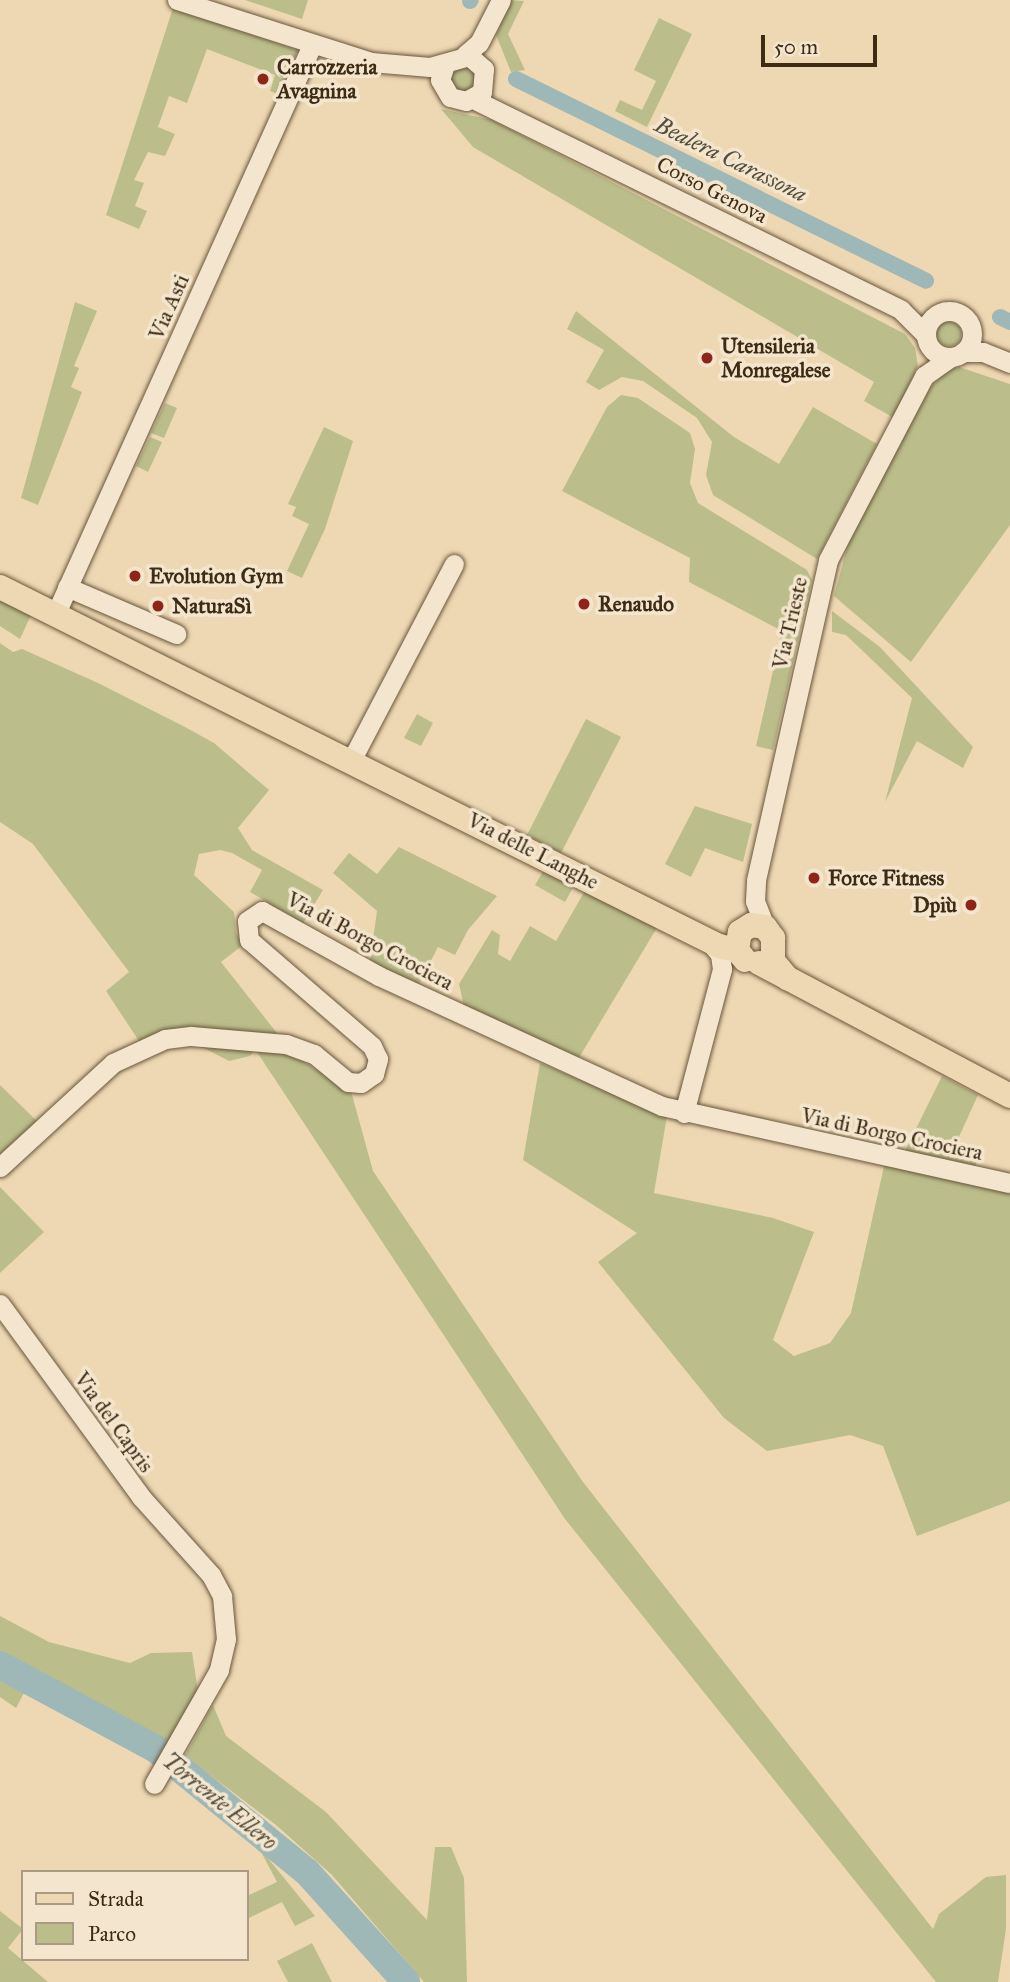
<!DOCTYPE html>
<html>
<head>
<meta charset="utf-8">
<style>
  body { margin:0 }
  #map { position:relative; width:1010px; height:1982px; overflow:hidden; background:#eed8b3; font-family:"IM FELL Great Primer",serif }
  div>[style] { position:absolute }
  [style*='--x'] { left:calc(var(--x)*1px); top:calc(var(--y)*1px); width:calc(var(--w)*1px); rotate:calc(var(--a)*1deg) }
  .green>* { inset:0; background:#bbbe8b }
  .round { border-radius:50% }
  .canal>* { height:16px; margin:-8px; padding:0 8px; transform-origin:8px; border-radius:8px; background:#9eb7b7 }
  .river>* { height:28px; margin:-14px; padding:0 14px; transform-origin:14px; border-radius:14px; background:#9eb7b7 }
  .roads { filter:drop-shadow(0 0 2px #69563c) drop-shadow(0 0 2px #69563c) }
  .minor>* { height:19px; margin:-9.5px; padding:0 9.5px; transform-origin:9.5px; border-radius:9.5px; background:#f4e6ce }
  .minor>.ring { margin:-9.5px; padding:0; box-sizing:content-box; background:none; border:19px solid #f4e6ce; border-radius:50% }
  .major>* { height:24px; margin:-12px; padding:0 12px; transform-origin:12px; border-radius:12px; background:#eed8b3 }
  .dots>* { width:19px; height:19px; translate:-50% -50%; box-sizing:border-box; border:4px solid #f4e6ce; border-radius:50% }
  span { translate:-50% -50%; white-space:nowrap; text-align:center; line-height:1.15; -webkit-text-stroke:7px #f4e6ce; paint-order:stroke }
  .poi-label { font-size:21px; color:#3d2b14; font-weight:700 }
  .left { translate:0 -50%; text-align:left }
  .right { translate:-100% -50%; text-align:right }
  .street-label { font-size:21px; color:#3d2b14 }
  .water-label { font-size:23px; color:#554e3d; font-style:italic }
  .legend { position:absolute; left:21px; top:1870px; width:228px; height:91px; box-sizing:border-box; background:#f4e6ce; border:2px solid #ab9b84; margin:0; padding:9px 12px; list-style:none; font-size:21px; color:#3d2b14 }
  .legend li { display:flex; align-items:center; gap:14px; height:35px }
  .legend b { width:35px; border:2px solid #ab9b84 }
  .scale { position:absolute; left:761px; top:35px; width:116px; height:32px; box-sizing:border-box; border:4px solid #3d2b14; border-top:0; padding-left:9px; font-size:21px; line-height:24px; white-space:nowrap; color:#3d2b14; -webkit-text-stroke:5px #f4e6ce; paint-order:stroke }
</style>
</head>
<body>
<div id="map">
  <div class="green">
    <div style="clip-path:polygon(245px 0,308px 0,302px 19px)"></div>
    <div style="clip-path:polygon(510px 0,524px 1px,508px 34px,525px 70px,511px 72px,496px 35px)"></div>
    <div style="clip-path:polygon(173px 8px,298px 50px,278px 94px,270px 91px,275px 75px,207px 49px,187px 103px,169px 96px,158px 127px,175px 134px,165px 156px,148px 152px,134px 180px,144px 183px,135px 206px,147px 211px,139px 229px,106px 215px)"></div>
    <div style="clip-path:polygon(659px 18px,692px 34px,647px 127px,615px 111px,620px 100px,642px 110px,656px 81px,634px 70px)"></div>
    <div class="round" style="left:451px;top:67px;width:24px;height:24px"></div>
    <div style="clip-path:polygon(441px 109px,492px 120px,905px 334px,915px 348px,918px 366px,894px 418px,864px 401px,874px 382px,473px 147px)"></div>
    <div style="clip-path:polygon(75px 302px,97px 311px,74px 366px,79px 368px,71px 387px,82px 392px,38px 505px,21px 498px)"></div>
    <div style="clip-path:polygon(576px 311px,734px 437px,779px 464px,813px 407px,877px 444px,817px 559px,713px 495px,706px 475px,712px 442px,697px 418px,643px 381px,622px 377px,599px 390px,586px 382px,604px 350px,567px 329px)"></div>
    <div class="round" style="left:937px;top:322px;width:24px;height:24px"></div>
    <div style="clip-path:polygon(959px 367px,1010px 384px,1010px 525px,911px 662px,834px 596px,850px 537px,928px 389px,947px 371px)"></div>
    <div style="clip-path:polygon(621px 395px,638px 398px,690px 433px,695px 449px,690px 483px,698px 503px,807px 570px,812px 580px,773px 750px,756px 746px,782px 631px,689px 582px,690px 558px,562px 491px,607px 407px)"></div>
    <div style="clip-path:polygon(165px 403px,177px 408px,164px 438px,151px 433px)"></div>
    <div style="clip-path:polygon(324px 427px,353px 441px,325px 529px,302px 578px,287px 571px,309px 524px,292px 516px,296px 507px,288px 504px)"></div>
    <div style="clip-path:polygon(150px 437px,162px 442px,148px 472px,136px 466px)"></div>
    <div style="clip-path:polygon(0 601px,31px 615px,20px 639px,0 626px)"></div>
    <div style="clip-path:polygon(832px 611px,880px 647px,973px 747px,963px 768px,917px 741px,885px 802px,912px 698px,846px 635px,832px 632px)"></div>
    <div style="clip-path:polygon(0 643px,13px 652px,22px 649px,98px 683px,185px 727px,214px 743px,269px 790px,238px 828px,252px 850px,323px 890px,303px 923px,250px 892px,262px 870px,232px 853px,220px 850px,199px 854px,194px 875px,234px 912px,236px 933px,243px 945px,221px 962px,280px 1037px,139px 1041px,106px 991px,129px 972px,33px 844px,0 822px)"></div>
    <div style="clip-path:polygon(417px 714px,433px 723px,421px 746px,404px 738px)"></div>
    <div style="clip-path:polygon(586px 719px,621px 737px,561px 853px,527px 835px)"></div>
    <div style="clip-path:polygon(695px 806px,752px 824px,743px 862px,705px 848px,691px 877px,665px 864px)"></div>
    <div style="clip-path:polygon(399px 847px,497px 896px,468px 930px,455px 955px,438px 947px,418px 986px,370px 961px,377px 911px,333px 873px,349px 853px,377px 874px)"></div>
    <div style="clip-path:polygon(545px 868px,575px 884px,565px 902px,535px 885px)"></div>
    <div style="clip-path:polygon(586px 889px,658px 926px,577px 1061px,464px 1006px,459px 984px,492px 930px,500px 935px,498px 954px,510px 961px,530px 926px,556px 941px)"></div>
    <div style="clip-path:polygon(196px 1044px,254px 1048px,291px 1054px,351px 1091px,373px 1171px,583px 1482px,933px 1929px,939px 1914px,986px 1877px,1006px 1875px,1006px 1929px,998px 1982px,936px 1982px,565px 1519px,255px 1049px,250px 1056px,229px 1061px)"></div>
    <div style="clip-path:polygon(540px 1063px,667px 1116px,654px 1193px,773px 1218px,814px 1232px,773px 1340px,794px 1356px,830px 1343px,851px 1313px,885px 1162px,1010px 1190px,1010px 1501px,917px 1536px,883px 1446px,850px 1435px,767px 1451px,724px 1418px,598px 1262px,637px 1233px,523px 1160px)"></div>
    <div style="clip-path:polygon(942px 1076px,978px 1095px,958px 1139px,962px 1151px,978px 1159px,975px 1167px,905px 1151px)"></div>
    <div style="clip-path:polygon(0 1085px,37px 1121px,0 1154px)"></div>
    <div style="clip-path:polygon(0 1187px,44px 1232px,0 1273px)"></div>
    <div style="clip-path:polygon(0 1616px,49px 1642px,130px 1663px,151px 1653px,192px 1652px,198px 1691px,168px 1747px,0 1656px)"></div>
    <div style="clip-path:polygon(0 1675px,26px 1689px,16px 1708px,0 1697px)"></div>
    <div style="clip-path:polygon(213px 1705px,226px 1736px,326px 1812px,427px 1920px,435px 1847px,451px 1847px,464px 1878px,467px 1982px,424px 1982px,332px 1875px,276px 1825px,185px 1756px)"></div>
    <div style="clip-path:polygon(258px 1846px,315px 1916px,295px 1926px,282px 1902px,249px 1918px,247px 1896px,277px 1882px)"></div>
    <div style="clip-path:polygon(0 1911px,23px 1929px,8px 1948px,48px 1982px,0 1982px)"></div>
    <div style="clip-path:polygon(312px 1943px,332px 1982px,288px 1982px,277px 1961px)"></div>
  </div>
  <div class="canal">
    <div style="--x:470;--y:1;--w:1;--a:-45"></div>
    <div style="--x:516;--y:79;--w:457;--a:26.2"></div>
    <div style="--x:1000;--y:317;--w:11;--a:27"></div>
  </div>
  <div class="river">
    <div style="--x:0;--y:1665;--w:177;--a:28.3"></div>
    <div style="--x:156;--y:1749;--w:195;--a:39.2"></div>
    <div style="--x:307;--y:1872;--w:148;--a:48"></div>
  </div>
  <div class="roads">
    <div class="minor">
      <div style="--x:177;--y:0;--w:204;--a:17.7"></div>
      <div style="--x:371;--y:62;--w:59;--a:4.8"></div>
      <div style="--x:430;--y:67;--w:41;--a:-15.8"></div>
      <div style="--x:469;--y:56;--w:20;--a:41"></div>
      <div style="--x:484;--y:69;--w:23;--a:95"></div>
      <div style="--x:482;--y:92;--w:18;--a:151"></div>
      <div style="--x:466;--y:101;--w:16;--a:-166"></div>
      <div style="--x:450;--y:97;--w:20;--a:-120"></div>
      <div style="--x:440;--y:80;--w:16;--a:-72"></div>
      <div style="--x:465;--y:55;--w:18;--a:-41"></div>
      <div style="--x:479;--y:43;--w:48;--a:-62.9"></div>
      <div style="--x:473;--y:99;--w:477;--a:26.2"></div>
      <div style="--x:901;--y:310;--w:35;--a:45"></div>
      <div class="ring" style="left:926px;top:311px;width:27px;height:27px"></div>
      <div style="--x:963;--y:352;--w:20;--a:0"></div>
      <div style="--x:983;--y:352;--w:29;--a:22"></div>
      <div style="--x:67;--y:587;--w:119;--a:23.3"></div>
      <div style="--x:56;--y:613;--w:623;--a:-65.74"></div>
      <div style="--x:352;--y:759;--w:220;--a:-62.4"></div>
      <div style="--x:765;--y:927;--w:28;--a:-111"></div>
      <div style="--x:755;--y:901;--w:21;--a:-87"></div>
      <div style="--x:756;--y:880;--w:328;--a:-77.3"></div>
      <div style="--x:828;--y:560;--w:208;--a:-62.4"></div>
      <div style="--x:924;--y:376;--w:33;--a:-35"></div>
      <div style="--x:684;--y:1113;--w:149;--a:-75.2"></div>
      <div style="--x:722;--y:969;--w:15;--a:-98"></div>
      <div style="--x:720;--y:954;--w:18;--a:-131"></div>
      <div style="--x:0;--y:1167;--w:154;--a:-42.6"></div>
      <div style="--x:113;--y:1063;--w:57;--a:-24.8"></div>
      <div style="--x:165;--y:1039;--w:26;--a:-7"></div>
      <div style="--x:191;--y:1036;--w:95;--a:4.8"></div>
      <div style="--x:286;--y:1044;--w:30;--a:20"></div>
      <div style="--x:314;--y:1054;--w:44;--a:39.5"></div>
      <div style="--x:348;--y:1082;--w:13;--a:4"></div>
      <div style="--x:361;--y:1083;--w:16;--a:-35"></div>
      <div style="--x:374;--y:1074;--w:16;--a:-75"></div>
      <div style="--x:378;--y:1059;--w:14;--a:-115"></div>
      <div style="--x:372;--y:1046;--w:162;--a:-139.2"></div>
      <div style="--x:249;--y:940;--w:19;--a:-96"></div>
      <div style="--x:247;--y:921;--w:18;--a:-34"></div>
      <div style="--x:262;--y:911;--w:134;--a:29.1"></div>
      <div style="--x:379;--y:976;--w:311;--a:24.7"></div>
      <div style="--x:662;--y:1106;--w:356;--a:12.5"></div>
      <div style="--x:0;--y:1304;--w:239;--a:53.8"></div>
      <div style="--x:141;--y:1497;--w:105;--a:48.1"></div>
      <div style="--x:211;--y:1575;--w:24;--a:62"></div>
      <div style="--x:222;--y:1596;--w:43;--a:84.7"></div>
      <div style="--x:226;--y:1639;--w:32;--a:103"></div>
      <div style="--x:219;--y:1670;--w:131;--a:119.7"></div>
    </div>
    <div class="major">
      <div style="--x:0;--y:587;--w:804;--a:26.53"></div>
      <div style="--x:719;--y:946;--w:18;--a:13"></div>
      <div style="--x:745;--y:960;--w:13;--a:-129"></div>
      <div style="--x:737;--y:950;--w:18;--a:-81"></div>
      <div style="--x:740;--y:932;--w:13;--a:-32"></div>
      <div style="--x:751;--y:925;--w:14;--a:8"></div>
      <div style="--x:765;--y:927;--w:14;--a:54"></div>
      <div style="--x:773;--y:938;--w:23;--a:90"></div>
      <div style="--x:773;--y:961;--w:23;--a:50"></div>
      <div style="--x:759;--y:963;--w:284;--a:27.9"></div>
    </div>
  </div>
  <div class="dots">
    <div style="left:263px;top:79px;background:#8f2418"></div>
    <div style="left:707px;top:358px;background:#8f2418"></div>
    <div style="left:135px;top:576px;background:#8f2418"></div>
    <div style="left:584px;top:604px;background:#8f2418"></div>
    <div style="left:158px;top:606px;background:#8f2418"></div>
    <div style="left:814px;top:878px;background:#8f2418"></div>
    <div style="left:971px;top:905px;background:#8f2418"></div>
  </div>
  <div class="poi-label">
    <span class="left" style="left:277px;top:79px">Carrozzeria<br>Avagnina</span>
    <span class="left" style="left:721px;top:358px">Utensileria<br>Monregalese</span>
    <span class="left" style="left:149px;top:576px">Evolution Gym</span>
    <span class="left" style="left:598px;top:604px">Renaudo</span>
    <span class="left" style="left:172px;top:606px">NaturaSì</span>
    <span class="left" style="left:828px;top:878px">Force Fitness</span>
    <span class="right" style="left:957px;top:905px">Dpiù</span>
  </div>
  <div class="street-label">
    <span style="left:712px;top:190px;rotate:27deg">Corso Genova</span>
    <span style="left:169px;top:307px;rotate:-66deg">Via Asti</span>
    <span style="left:790px;top:623px;rotate:-77deg">Via Trieste</span>
    <span style="left:533px;top:851px;rotate:27deg">Via delle Langhe</span>
    <span style="left:370px;top:941px;rotate:28deg">Via di Borgo Crociera</span>
    <span style="left:892px;top:1134px;rotate:12deg">Via di Borgo Crociera</span>
    <span style="left:114px;top:1422px;rotate:54deg">Via del Capris</span>
  </div>
  <div class="water-label">
    <span style="left:731px;top:159px;rotate:26deg">Bealera Carassona</span>
    <span style="left:220px;top:1801px;rotate:39deg">Torrente Ellero</span>
  </div>
  <ul class="legend">
  <li><b style="height:9px;background:#eed8b3"></b>Strada</li>
  <li><b style="height:19px;background:#bbbe8b"></b>Parco</li>
  </ul>
  <div class="scale">50 m</div>
</div>
</body>
</html>
